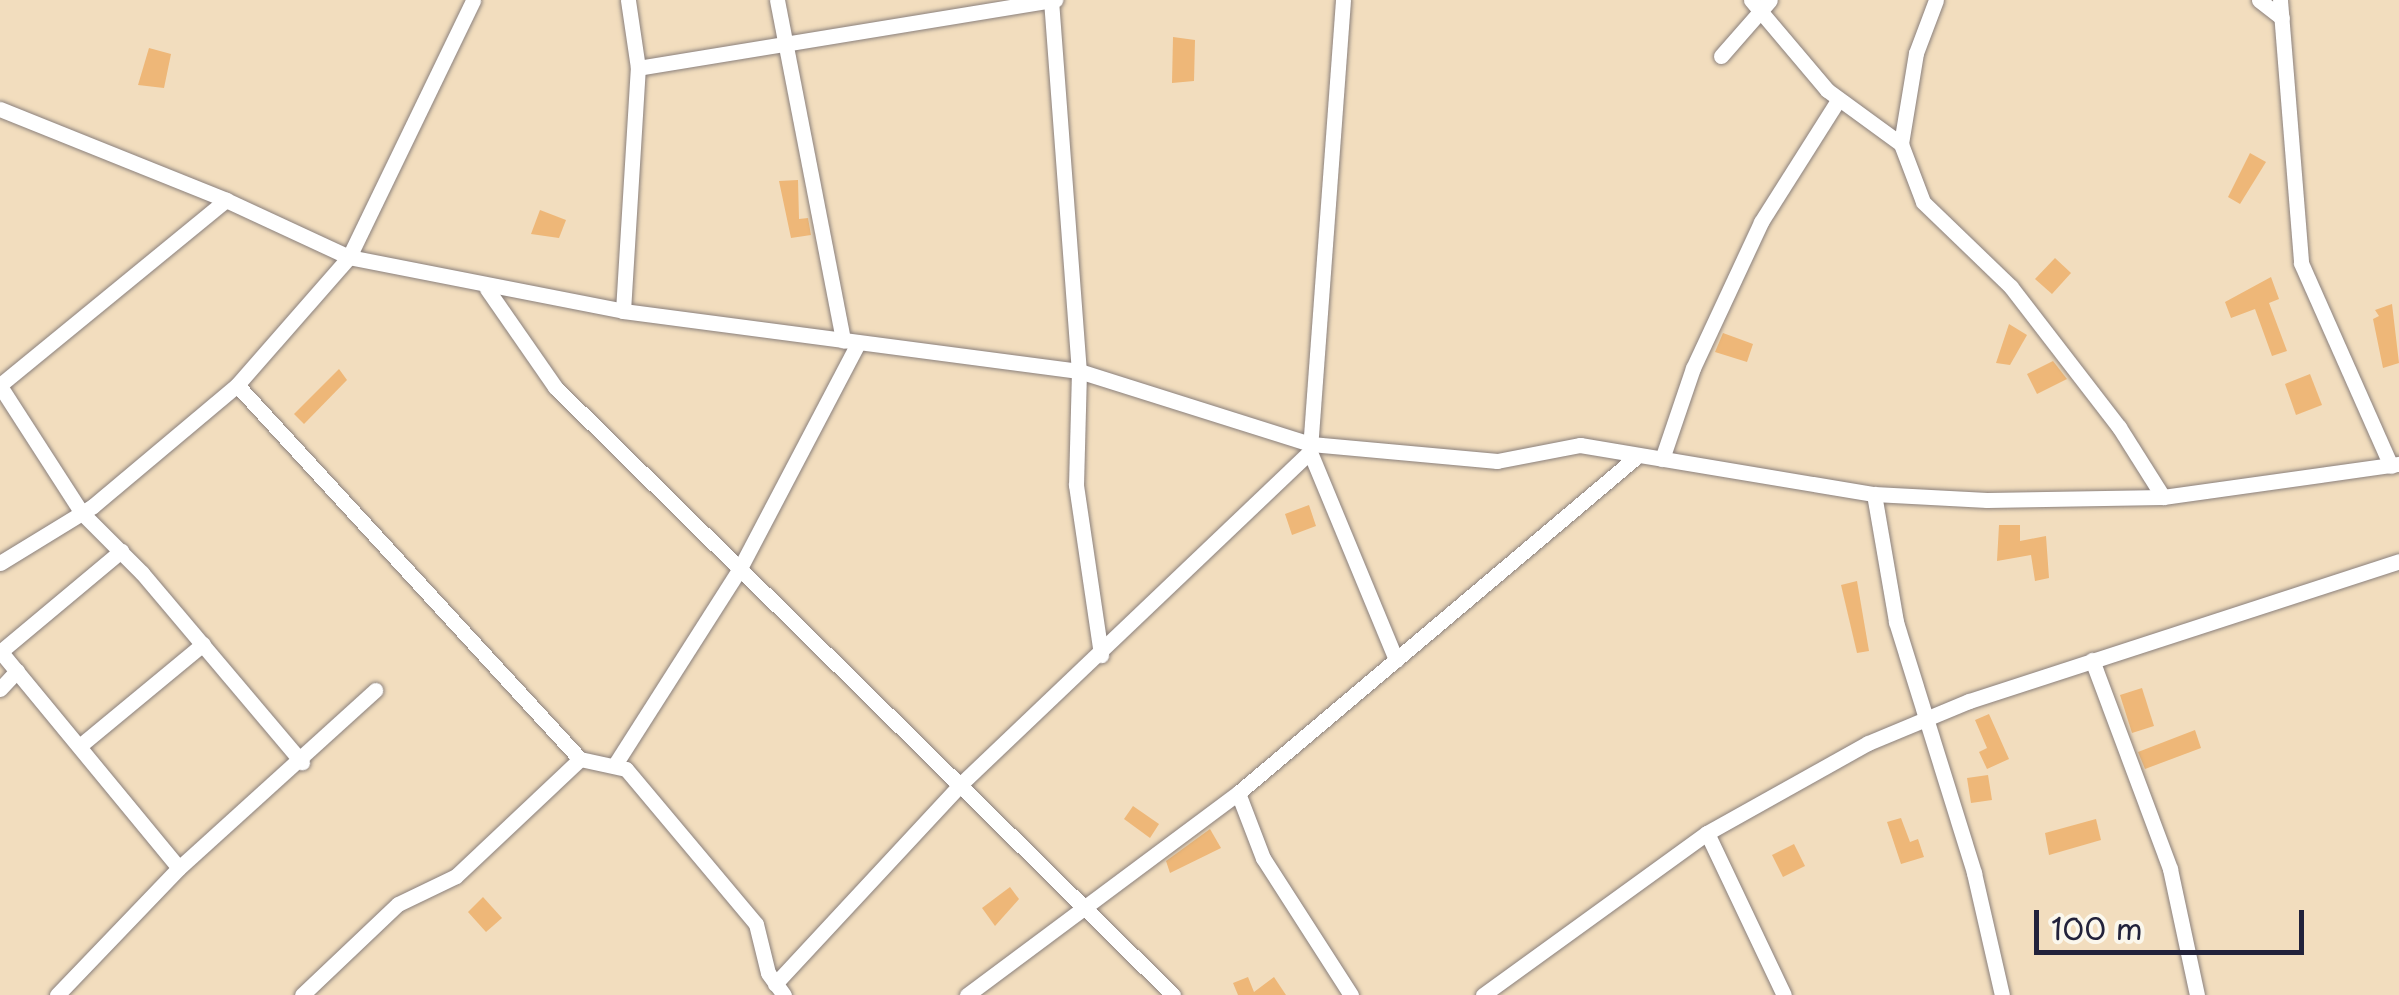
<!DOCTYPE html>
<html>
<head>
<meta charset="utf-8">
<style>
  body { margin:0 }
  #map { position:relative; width:2399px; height:995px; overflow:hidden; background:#f2ddbe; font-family:"Playpen Sans",sans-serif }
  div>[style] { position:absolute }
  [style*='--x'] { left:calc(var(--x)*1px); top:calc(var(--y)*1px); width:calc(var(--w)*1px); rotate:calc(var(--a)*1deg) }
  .building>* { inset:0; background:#eeb778 }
  .roads { filter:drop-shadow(0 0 2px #8a807c) drop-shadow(0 0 2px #8a807c) }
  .street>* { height:15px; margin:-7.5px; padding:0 7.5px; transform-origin:7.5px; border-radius:7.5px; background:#fff }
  span { translate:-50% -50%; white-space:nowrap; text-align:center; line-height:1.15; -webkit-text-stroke:9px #fbf7ec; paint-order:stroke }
  .scale { position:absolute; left:2034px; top:910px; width:270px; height:45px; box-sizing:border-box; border:5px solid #22223b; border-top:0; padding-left:12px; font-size:30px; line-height:35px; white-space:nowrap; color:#22223b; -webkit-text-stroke:8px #fbf7ec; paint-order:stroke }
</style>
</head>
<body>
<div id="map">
  <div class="building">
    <div style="clip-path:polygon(1173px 37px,1195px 40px,1194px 81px,1172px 83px)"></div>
    <div style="clip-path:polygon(149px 48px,171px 54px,164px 88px,138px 85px)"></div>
    <div style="clip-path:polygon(2250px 153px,2266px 162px,2240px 204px,2228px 197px)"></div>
    <div style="clip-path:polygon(798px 180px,799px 219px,808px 218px,811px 235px,791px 238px,779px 181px)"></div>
    <div style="clip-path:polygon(540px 210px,566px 220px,559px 238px,531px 234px)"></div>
    <div style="clip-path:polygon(2055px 258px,2071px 273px,2052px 294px,2035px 279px)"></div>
    <div style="clip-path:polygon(2271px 277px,2279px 299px,2269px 303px,2287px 351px,2272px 356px,2255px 309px,2231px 318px,2225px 302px)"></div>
    <div style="clip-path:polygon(2392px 304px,2399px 363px,2383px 368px,2373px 319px,2379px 316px,2375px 310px)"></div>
    <div style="clip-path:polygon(2009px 324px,2027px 335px,2010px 365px,1996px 363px)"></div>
    <div style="clip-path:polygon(1723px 333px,1753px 344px,1747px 362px,1715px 352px)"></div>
    <div style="clip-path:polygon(2053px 361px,2067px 379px,2037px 394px,2027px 374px)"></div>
    <div style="clip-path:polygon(339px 369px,347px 380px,304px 424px,294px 414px)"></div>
    <div style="clip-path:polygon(2310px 374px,2322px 405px,2296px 415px,2285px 384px)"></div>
    <div style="clip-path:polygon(1309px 505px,1316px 526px,1292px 535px,1285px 514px)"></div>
    <div style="clip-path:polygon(1999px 525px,2020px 525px,2020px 541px,2046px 536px,2049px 578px,2035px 581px,2031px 555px,1997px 561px)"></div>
    <div style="clip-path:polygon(1857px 581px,1869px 651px,1857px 653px,1841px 585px)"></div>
    <div style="clip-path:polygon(2142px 688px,2154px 726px,2132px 733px,2120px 695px)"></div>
    <div style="clip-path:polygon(1989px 714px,2009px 759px,1987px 769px,1979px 752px,1987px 748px,1975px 720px)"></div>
    <div style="clip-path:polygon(2195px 730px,2201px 748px,2145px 769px,2138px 752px)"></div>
    <div style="clip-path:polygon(1988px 775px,1992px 800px,1971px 803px,1967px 778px)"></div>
    <div style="clip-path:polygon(1133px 806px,1159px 824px,1150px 838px,1124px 819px)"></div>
    <div style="clip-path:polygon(1901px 818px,1910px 842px,1918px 839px,1924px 857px,1901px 864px,1887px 822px)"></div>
    <div style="clip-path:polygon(2096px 819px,2101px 840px,2049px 855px,2045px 833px)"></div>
    <div style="clip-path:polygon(1210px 829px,1221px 848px,1170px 873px,1166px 861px)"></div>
    <div style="clip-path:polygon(1794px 844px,1805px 866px,1783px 877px,1772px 855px)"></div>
    <div style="clip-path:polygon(1010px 887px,1019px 899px,995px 926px,982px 908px)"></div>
    <div style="clip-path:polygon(483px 897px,502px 918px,486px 932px,468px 912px)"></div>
    <div style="clip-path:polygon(1248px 977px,1254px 992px,1274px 977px,1286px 995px,1238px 995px,1233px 983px)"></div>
  </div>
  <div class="roads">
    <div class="street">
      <div style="--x:777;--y:0;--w:347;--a:79"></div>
      <div style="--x:1051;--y:0;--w:372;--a:85.7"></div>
      <div style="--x:1079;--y:371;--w:114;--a:91.5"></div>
      <div style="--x:1076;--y:485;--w:172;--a:81.6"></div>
      <div style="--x:1343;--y:0;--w:453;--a:94.2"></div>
      <div style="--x:1310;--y:452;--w:225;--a:67.5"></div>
      <div style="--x:1751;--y:0;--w:118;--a:49.8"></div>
      <div style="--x:1827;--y:90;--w:92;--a:36.1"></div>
      <div style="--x:1936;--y:0;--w:57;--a:110.7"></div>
      <div style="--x:1916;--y:53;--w:92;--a:99.4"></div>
      <div style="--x:1901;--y:144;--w:62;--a:69.2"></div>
      <div style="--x:1923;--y:202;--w:122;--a:44"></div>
      <div style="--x:2011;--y:287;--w:177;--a:52.4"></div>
      <div style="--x:2119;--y:427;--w:83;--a:57.8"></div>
      <div style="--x:2259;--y:0;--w:29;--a:38"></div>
      <div style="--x:2280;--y:0;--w:264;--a:85.4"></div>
      <div style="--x:2301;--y:263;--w:222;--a:66.1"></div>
      <div style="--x:1721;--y:56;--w:74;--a:-48.8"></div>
      <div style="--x:638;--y:68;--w:423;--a:-9.3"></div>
      <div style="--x:0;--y:109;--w:244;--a:21.9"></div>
      <div style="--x:226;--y:200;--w:136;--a:24.9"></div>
      <div style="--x:349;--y:257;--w:279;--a:11.1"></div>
      <div style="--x:623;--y:311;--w:460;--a:7.5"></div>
      <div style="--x:1079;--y:371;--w:243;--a:17.5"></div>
      <div style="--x:1311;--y:444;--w:187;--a:5.2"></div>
      <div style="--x:1497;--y:461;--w:85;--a:-10.9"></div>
      <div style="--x:1580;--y:445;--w:298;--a:9.5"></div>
      <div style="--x:1874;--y:494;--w:113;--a:3"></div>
      <div style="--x:1987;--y:500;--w:176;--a:-1"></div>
      <div style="--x:2163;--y:497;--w:238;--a:-8"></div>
      <div style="--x:487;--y:289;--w:119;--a:55.2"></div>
      <div style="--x:555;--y:387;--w:867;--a:44.53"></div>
      <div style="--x:623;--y:311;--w:243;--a:-86.5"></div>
      <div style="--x:638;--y:68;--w:69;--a:-98.4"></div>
      <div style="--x:0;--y:385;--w:292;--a:-39.3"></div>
      <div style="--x:237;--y:385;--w:507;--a:47.48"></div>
      <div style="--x:580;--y:759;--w:47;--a:12.3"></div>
      <div style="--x:626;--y:769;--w:202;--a:50"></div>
      <div style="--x:756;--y:924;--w:50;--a:76.2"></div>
      <div style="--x:768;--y:973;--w:27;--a:54"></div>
      <div style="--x:0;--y:386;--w:151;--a:57.2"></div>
      <div style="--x:82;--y:513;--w:85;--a:45"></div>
      <div style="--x:142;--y:573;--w:248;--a:49.8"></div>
      <div style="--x:1662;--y:459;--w:96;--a:-71.2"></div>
      <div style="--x:1693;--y:368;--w:161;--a:-65"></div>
      <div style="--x:1761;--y:222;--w:144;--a:-57.7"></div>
      <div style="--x:1874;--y:494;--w:130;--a:80.2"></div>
      <div style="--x:1896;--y:622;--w:263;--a:72.7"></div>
      <div style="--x:1974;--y:873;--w:125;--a:77.1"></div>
      <div style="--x:0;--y:563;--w:109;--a:-31.5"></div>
      <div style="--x:93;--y:506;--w:188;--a:-40"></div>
      <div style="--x:237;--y:385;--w:170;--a:-48.8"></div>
      <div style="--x:349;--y:257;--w:285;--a:-64.2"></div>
      <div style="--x:0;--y:651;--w:281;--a:50.5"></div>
      <div style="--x:0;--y:652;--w:158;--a:-39.9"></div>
      <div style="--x:2092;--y:660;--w:223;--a:69.5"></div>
      <div style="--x:2170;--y:869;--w:129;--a:77.9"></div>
      <div style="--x:0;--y:689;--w:25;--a:-47"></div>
      <div style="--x:82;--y:744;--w:157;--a:-39.6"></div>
      <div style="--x:616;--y:763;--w:231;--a:-57.5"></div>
      <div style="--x:740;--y:568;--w:254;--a:-62.3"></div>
      <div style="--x:1238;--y:793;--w:70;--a:69"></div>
      <div style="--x:1263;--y:858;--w:163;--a:57.3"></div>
      <div style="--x:1707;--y:833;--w:179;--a:64.6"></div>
      <div style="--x:775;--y:984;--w:276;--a:-47.1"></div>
      <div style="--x:963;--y:782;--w:479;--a:-43.6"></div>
      <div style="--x:57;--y:995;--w:176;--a:-46.2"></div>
      <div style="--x:179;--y:868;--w:265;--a:-42.2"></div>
      <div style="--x:302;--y:995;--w:132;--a:-43.5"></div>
      <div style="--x:398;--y:904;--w:64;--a:-25.8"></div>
      <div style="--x:456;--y:876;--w:170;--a:-43.3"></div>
      <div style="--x:967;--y:995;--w:338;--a:-36.7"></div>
      <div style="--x:1238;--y:793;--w:519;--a:-40.16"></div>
      <div style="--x:1483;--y:995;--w:276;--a:-35.9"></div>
      <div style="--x:1707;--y:833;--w:184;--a:-29.2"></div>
      <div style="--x:1868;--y:743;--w:109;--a:-22.6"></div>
      <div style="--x:1969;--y:701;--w:452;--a:-18"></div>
    </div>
  </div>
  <div class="scale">100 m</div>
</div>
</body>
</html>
